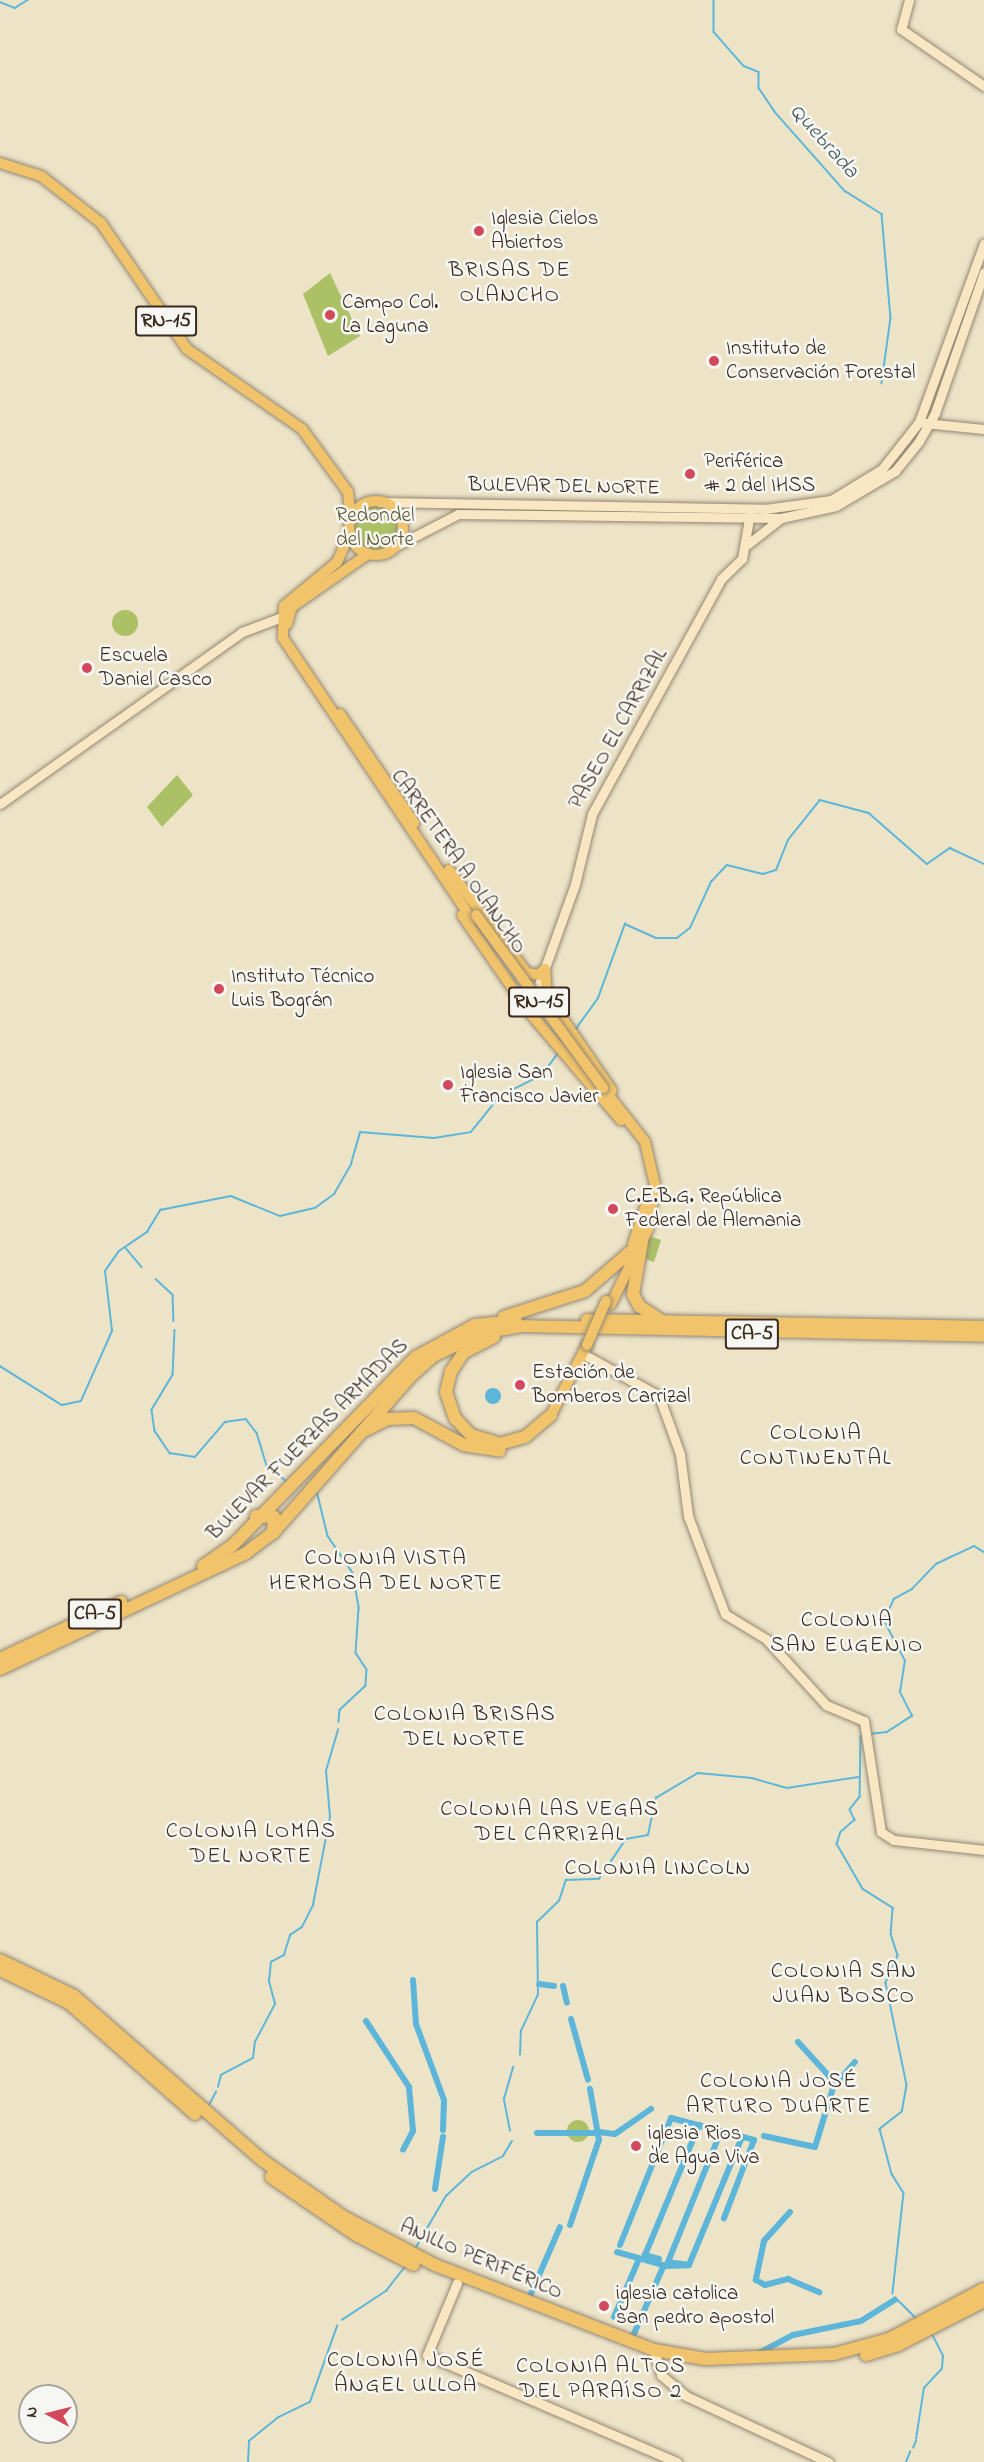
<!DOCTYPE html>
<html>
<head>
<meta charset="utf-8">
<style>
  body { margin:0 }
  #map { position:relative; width:984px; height:2462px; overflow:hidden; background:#ede4c8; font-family:"Indie Flower",sans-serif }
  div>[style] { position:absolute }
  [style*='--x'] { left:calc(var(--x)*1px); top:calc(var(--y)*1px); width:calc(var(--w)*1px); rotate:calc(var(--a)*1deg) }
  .green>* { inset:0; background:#acc065 }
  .round { border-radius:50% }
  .water>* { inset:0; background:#5db6da }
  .stream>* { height:1.5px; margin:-0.75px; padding:0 0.75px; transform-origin:0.75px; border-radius:0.75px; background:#5db6da }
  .canal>* { height:6px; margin:-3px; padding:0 3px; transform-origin:3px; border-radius:3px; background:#5db6da }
  .roads { filter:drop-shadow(0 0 2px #948773) drop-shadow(0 0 2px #948773) }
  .secondary>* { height:9px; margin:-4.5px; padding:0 4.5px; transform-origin:4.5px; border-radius:4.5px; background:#f9e7c3 }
  .primary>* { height:10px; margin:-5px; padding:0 5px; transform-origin:5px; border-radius:5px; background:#f1c36a }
  .primary>.ring { margin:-5px; padding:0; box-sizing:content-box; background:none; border:10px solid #f1c36a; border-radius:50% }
  .highway>* { height:12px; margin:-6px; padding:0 6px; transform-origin:6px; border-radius:6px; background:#f1c36a }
  .bridges { filter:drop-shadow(0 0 2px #948773) drop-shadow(0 0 2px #948773) }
  .primary-bridge>* { height:10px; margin:-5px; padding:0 5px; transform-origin:5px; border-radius:5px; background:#f1c36a }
  .dots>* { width:16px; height:16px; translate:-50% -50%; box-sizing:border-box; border:3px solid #f6f6f2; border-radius:50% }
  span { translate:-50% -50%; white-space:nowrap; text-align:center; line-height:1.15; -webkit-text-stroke:5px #f6f6f2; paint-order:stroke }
  .shield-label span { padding:2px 4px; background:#f6f6f2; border:2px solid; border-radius:4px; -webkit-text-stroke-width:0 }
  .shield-label { font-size:20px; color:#3b2a1e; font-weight:700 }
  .poi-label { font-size:21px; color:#3b2a1e }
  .left { translate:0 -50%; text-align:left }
  .street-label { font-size:21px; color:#3b2a1e }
  .park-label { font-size:21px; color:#5d5733 }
  .water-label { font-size:22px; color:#475b60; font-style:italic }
  .neighbourhood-label { font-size:22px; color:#3b2a1e; letter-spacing:1.5px }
  .north { position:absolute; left:18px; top:2384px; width:60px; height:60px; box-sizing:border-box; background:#f6f6f2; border:2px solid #aba49d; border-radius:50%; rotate:277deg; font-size:16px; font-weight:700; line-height:24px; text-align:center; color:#3b2a1e }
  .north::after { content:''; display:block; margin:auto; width:21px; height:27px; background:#d1495b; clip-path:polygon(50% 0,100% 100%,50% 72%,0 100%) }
</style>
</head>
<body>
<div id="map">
  <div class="green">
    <div style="clip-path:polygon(330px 273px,360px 336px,328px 356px,303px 294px)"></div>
    <div class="round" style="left:353px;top:506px;width:44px;height:44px"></div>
    <div class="round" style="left:112px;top:610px;width:26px;height:26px"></div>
    <div style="clip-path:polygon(177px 775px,193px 795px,162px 827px,147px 807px)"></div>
    <div style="clip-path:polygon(649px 1236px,661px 1240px,654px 1262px,642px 1258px)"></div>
    <div class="round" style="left:567px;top:2120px;width:22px;height:22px"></div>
  </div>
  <div class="water">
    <div class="round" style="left:485px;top:1388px;width:16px;height:16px"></div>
  </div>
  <div class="stream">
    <div style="--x:714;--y:0;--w:32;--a:90"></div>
    <div style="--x:714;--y:32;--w:45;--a:48.6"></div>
    <div style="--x:744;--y:66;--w:16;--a:22"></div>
    <div style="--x:759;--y:72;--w:16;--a:90"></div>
    <div style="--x:759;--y:88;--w:29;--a:56"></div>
    <div style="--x:775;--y:112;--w:106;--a:48.5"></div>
    <div style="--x:845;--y:191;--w:44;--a:31.9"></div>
    <div style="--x:882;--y:214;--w:104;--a:85.1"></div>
    <div style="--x:891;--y:318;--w:66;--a:97.9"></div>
    <div style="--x:0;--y:2;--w:16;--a:22"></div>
    <div style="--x:15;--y:8;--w:15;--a:-32"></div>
    <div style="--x:575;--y:1030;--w:39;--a:-54"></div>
    <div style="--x:598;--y:998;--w:79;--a:-70"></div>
    <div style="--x:625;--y:924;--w:34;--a:24"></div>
    <div style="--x:656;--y:938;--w:21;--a:0"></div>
    <div style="--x:677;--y:938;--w:16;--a:-38"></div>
    <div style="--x:690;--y:928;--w:51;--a:-65.5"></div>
    <div style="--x:711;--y:882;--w:23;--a:-47"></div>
    <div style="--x:727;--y:865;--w:37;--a:14"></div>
    <div style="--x:763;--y:874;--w:14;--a:-17"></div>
    <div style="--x:776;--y:870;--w:32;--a:-68"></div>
    <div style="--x:788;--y:840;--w:51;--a:-51.3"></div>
    <div style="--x:820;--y:800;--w:51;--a:14.9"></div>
    <div style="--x:869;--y:813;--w:77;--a:41.3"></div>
    <div style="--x:927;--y:864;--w:28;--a:-35"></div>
    <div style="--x:950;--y:848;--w:38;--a:25"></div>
    <div style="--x:125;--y:1247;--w:26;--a:50"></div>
    <div style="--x:156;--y:1279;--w:23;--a:43"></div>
    <div style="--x:173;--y:1295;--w:26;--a:88"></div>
    <div style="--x:175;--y:1330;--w:45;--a:92.5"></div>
    <div style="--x:173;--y:1375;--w:41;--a:121"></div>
    <div style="--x:152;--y:1410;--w:21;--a:82"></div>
    <div style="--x:155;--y:1431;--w:27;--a:56"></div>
    <div style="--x:170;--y:1453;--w:25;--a:9"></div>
    <div style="--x:195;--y:1457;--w:46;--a:-49.4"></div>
    <div style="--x:225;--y:1422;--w:21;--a:-8"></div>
    <div style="--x:246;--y:1419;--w:18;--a:52"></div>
    <div style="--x:257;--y:1433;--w:34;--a:73"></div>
    <div style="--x:267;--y:1465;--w:26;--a:40"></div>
    <div style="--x:0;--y:1366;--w:73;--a:32.2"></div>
    <div style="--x:62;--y:1405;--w:19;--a:-12"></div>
    <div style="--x:81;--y:1401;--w:77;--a:-66.1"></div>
    <div style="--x:112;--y:1331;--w:60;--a:-96.7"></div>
    <div style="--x:105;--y:1271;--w:24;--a:-55"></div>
    <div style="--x:119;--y:1251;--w:34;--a:-34"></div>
    <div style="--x:147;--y:1232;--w:26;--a:-59"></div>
    <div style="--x:160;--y:1210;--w:72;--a:-11.2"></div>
    <div style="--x:231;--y:1196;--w:53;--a:22.2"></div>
    <div style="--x:280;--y:1216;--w:36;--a:-13"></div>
    <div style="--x:315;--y:1208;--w:24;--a:-36"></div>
    <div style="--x:334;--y:1194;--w:34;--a:-60"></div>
    <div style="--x:351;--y:1164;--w:33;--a:-74"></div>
    <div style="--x:360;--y:1132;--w:74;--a:4.6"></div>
    <div style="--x:434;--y:1138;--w:37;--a:-9"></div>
    <div style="--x:471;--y:1132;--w:46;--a:-51.1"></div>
    <div style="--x:500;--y:1096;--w:47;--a:-26.6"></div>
    <div style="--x:542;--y:1075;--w:27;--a:-54"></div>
    <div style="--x:317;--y:1491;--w:46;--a:76.3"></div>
    <div style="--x:328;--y:1536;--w:45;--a:56"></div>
    <div style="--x:353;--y:1573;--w:36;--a:80"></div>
    <div style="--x:359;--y:1608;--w:45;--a:93.8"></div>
    <div style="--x:356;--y:1653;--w:20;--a:57"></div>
    <div style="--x:367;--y:1670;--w:16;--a:94"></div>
    <div style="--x:366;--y:1686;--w:35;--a:137"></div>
    <div style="--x:340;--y:1710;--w:12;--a:95"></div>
    <div style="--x:869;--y:1734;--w:18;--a:-6"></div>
    <div style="--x:887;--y:1732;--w:30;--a:-33"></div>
    <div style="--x:912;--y:1716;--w:27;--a:-117"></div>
    <div style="--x:900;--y:1692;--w:31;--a:-81"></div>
    <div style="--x:905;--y:1661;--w:45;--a:-117.7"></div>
    <div style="--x:884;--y:1621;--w:24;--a:-66"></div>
    <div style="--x:894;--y:1599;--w:21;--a:-29"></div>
    <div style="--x:912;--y:1589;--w:35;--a:-46"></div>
    <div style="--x:936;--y:1564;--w:42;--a:-25.3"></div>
    <div style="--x:974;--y:1546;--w:12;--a:31"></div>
    <div style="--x:861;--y:1736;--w:61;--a:90.9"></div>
    <div style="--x:860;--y:1797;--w:16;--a:128"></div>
    <div style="--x:850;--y:1810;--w:11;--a:63"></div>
    <div style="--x:855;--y:1820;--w:18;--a:139"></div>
    <div style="--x:841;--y:1832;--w:13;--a:108"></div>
    <div style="--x:837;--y:1844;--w:52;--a:60"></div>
    <div style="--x:863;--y:1889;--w:36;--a:32"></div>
    <div style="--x:893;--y:1908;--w:26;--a:94"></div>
    <div style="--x:891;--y:1934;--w:23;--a:72"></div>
    <div style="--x:898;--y:1956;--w:30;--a:114"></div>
    <div style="--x:886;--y:1983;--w:104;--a:78.4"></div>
    <div style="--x:907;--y:2085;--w:27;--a:100"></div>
    <div style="--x:902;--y:2112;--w:28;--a:142"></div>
    <div style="--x:880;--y:2129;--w:47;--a:75.1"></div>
    <div style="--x:892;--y:2174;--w:22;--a:58"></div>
    <div style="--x:904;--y:2193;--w:101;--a:96.3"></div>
    <div style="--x:520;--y:2055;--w:24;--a:-88"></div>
    <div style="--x:521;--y:2031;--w:40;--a:-65"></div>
    <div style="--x:538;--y:1995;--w:73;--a:-90.8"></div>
    <div style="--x:537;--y:1922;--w:30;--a:-44"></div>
    <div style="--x:559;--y:1901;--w:22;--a:-72"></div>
    <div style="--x:566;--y:1880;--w:33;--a:-2"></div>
    <div style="--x:599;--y:1879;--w:48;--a:-56"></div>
    <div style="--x:626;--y:1839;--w:22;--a:-10"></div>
    <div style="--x:648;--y:1835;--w:38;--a:-78"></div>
    <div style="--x:656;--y:1798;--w:49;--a:-30.8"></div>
    <div style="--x:698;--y:1773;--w:54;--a:5.3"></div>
    <div style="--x:752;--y:1778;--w:36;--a:16"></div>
    <div style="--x:787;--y:1788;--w:72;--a:-8.8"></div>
    <div style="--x:218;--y:2087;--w:12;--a:-76"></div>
    <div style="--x:221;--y:2075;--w:36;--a:-28"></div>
    <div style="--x:253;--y:2058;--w:16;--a:-83"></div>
    <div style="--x:255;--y:2042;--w:43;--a:-62.2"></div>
    <div style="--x:275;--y:2004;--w:24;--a:-105"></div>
    <div style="--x:269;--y:1981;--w:19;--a:-84"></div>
    <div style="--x:271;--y:1962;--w:15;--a:-28"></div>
    <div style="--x:284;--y:1955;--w:21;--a:-73"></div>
    <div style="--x:290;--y:1935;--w:14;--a:-34"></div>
    <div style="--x:302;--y:1927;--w:25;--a:-63"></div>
    <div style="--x:313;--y:1905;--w:90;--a:-79.1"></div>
    <div style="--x:330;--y:1817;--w:46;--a:-95"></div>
    <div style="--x:326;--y:1771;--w:43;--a:-73.7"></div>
    <div style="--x:209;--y:2105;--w:15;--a:-62"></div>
    <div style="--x:510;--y:2131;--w:33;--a:-101"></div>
    <div style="--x:504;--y:2099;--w:33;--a:-74"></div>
    <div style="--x:415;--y:2249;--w:61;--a:-59.7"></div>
    <div style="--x:446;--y:2196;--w:35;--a:-43"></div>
    <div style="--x:472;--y:2172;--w:35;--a:-27"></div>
    <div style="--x:503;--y:2156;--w:17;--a:-59"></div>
    <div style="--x:895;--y:2297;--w:31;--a:45"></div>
    <div style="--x:342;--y:2320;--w:53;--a:-33.4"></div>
    <div style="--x:386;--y:2291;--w:33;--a:-52"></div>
    <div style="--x:916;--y:2439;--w:52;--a:-81.1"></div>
    <div style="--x:924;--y:2388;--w:26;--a:-47"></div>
    <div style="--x:942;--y:2369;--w:13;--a:-86"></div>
    <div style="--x:943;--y:2356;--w:25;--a:-117"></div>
    <div style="--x:913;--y:2448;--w:8;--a:-67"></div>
    <div style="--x:248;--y:2462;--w:21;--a:-87"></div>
    <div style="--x:249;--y:2441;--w:38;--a:-39"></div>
    <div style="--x:279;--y:2417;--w:34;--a:-26"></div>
    <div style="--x:310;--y:2402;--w:81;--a:-70.4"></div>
    <div style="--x:906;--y:2462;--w:11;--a:-68"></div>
  </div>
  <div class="canal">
    <div style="--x:413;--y:1980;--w:44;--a:86.1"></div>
    <div style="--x:416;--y:2024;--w:81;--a:69.8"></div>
    <div style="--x:444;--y:2100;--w:30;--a:92"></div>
    <div style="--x:539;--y:1984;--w:15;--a:8"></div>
    <div style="--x:563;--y:1986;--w:17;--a:77"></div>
    <div style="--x:571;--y:2019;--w:63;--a:74.4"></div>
    <div style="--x:366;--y:2021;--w:79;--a:56.9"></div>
    <div style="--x:409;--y:2087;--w:44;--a:84.8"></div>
    <div style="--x:413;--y:2131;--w:21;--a:118"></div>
    <div style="--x:798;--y:2042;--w:47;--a:47.6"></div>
    <div style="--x:830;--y:2077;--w:11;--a:75"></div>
    <div style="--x:721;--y:2131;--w:141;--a:112"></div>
    <div style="--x:668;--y:2262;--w:21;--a:8"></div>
    <div style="--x:689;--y:2265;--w:139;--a:-67.5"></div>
    <div style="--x:599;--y:2132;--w:16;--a:7"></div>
    <div style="--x:615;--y:2134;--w:44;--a:-34.8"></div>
    <div style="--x:537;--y:2133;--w:58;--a:0"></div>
    <div style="--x:764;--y:2136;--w:52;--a:12.2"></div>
    <div style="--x:815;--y:2147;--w:62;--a:-73"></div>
    <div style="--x:833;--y:2088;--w:34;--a:-50"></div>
    <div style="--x:435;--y:2189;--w:53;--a:-81.3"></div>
    <div style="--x:790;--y:2212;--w:39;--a:132"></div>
    <div style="--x:764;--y:2241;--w:40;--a:102"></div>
    <div style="--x:756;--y:2280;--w:10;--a:29"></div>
    <div style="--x:765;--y:2285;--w:24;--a:-15"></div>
    <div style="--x:788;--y:2279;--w:34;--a:23"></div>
    <div style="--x:570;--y:2225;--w:90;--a:-71.2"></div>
    <div style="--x:599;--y:2140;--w:52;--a:-100"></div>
    <div style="--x:620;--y:2245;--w:137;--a:-68.1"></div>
    <div style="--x:671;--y:2118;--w:86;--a:14.8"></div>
    <div style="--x:754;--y:2140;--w:84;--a:111"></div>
    <div style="--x:617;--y:2252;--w:51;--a:15.9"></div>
    <div style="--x:666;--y:2266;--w:23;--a:-2"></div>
    <div style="--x:659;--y:2259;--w:15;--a:-164"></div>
    <div style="--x:645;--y:2255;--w:141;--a:-67.4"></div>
    <div style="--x:530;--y:2296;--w:75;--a:-66.5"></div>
    <div style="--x:614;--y:2317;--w:63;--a:-66.7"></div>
    <div style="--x:633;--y:2336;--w:75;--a:-66.5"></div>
    <div style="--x:759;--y:2353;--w:38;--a:-28"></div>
    <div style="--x:793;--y:2335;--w:69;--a:-11.6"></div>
    <div style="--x:861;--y:2321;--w:40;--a:-32"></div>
  </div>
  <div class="roads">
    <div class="secondary">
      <div style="--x:909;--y:0;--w:30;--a:105"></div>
      <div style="--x:901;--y:29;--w:101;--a:34.5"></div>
      <div style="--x:924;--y:423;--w:60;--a:5.7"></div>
      <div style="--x:380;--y:502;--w:385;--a:1"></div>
      <div style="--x:765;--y:509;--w:67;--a:-7.8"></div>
      <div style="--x:831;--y:500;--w:60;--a:-31.3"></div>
      <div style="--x:882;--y:469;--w:60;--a:-51.8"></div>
      <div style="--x:919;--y:422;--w:190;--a:-70"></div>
      <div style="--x:748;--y:544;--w:42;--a:-38.2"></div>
      <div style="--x:396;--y:546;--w:70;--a:-27.3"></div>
      <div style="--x:458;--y:514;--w:323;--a:0.7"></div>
      <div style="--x:781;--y:518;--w:56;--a:-12.3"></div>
      <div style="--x:836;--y:506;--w:69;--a:-30.7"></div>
      <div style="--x:895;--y:471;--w:38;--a:-51"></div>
      <div style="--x:919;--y:441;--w:32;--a:-60"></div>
      <div style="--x:935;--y:413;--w:149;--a:-70.8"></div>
      <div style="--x:0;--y:804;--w:297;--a:-35.4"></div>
      <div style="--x:242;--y:632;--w:43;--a:-20.6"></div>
      <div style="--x:529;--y:1012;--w:136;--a:-70.2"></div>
      <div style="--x:575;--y:884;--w:72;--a:-76.3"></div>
      <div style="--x:592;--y:814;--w:268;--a:-61.2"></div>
      <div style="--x:721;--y:579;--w:29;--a:-44"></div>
      <div style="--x:742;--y:559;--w:47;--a:-80.1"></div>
      <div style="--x:583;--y:1354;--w:87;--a:28.9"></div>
      <div style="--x:659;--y:1396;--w:62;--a:70.1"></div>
      <div style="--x:680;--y:1454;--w:63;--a:82.6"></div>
      <div style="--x:688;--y:1516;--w:105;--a:69.3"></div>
      <div style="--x:725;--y:1614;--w:48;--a:31.4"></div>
      <div style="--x:766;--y:1639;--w:89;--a:47.7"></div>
      <div style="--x:826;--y:1705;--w:41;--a:22.8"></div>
      <div style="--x:864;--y:1721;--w:112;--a:81.3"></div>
      <div style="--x:881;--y:1832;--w:15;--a:32"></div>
      <div style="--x:894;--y:1840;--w:91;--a:6.3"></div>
      <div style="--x:457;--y:2283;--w:78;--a:112.6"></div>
      <div style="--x:427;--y:2355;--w:272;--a:23.2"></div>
      <div style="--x:654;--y:2350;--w:26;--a:74"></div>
      <div style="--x:661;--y:2375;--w:33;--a:40"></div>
      <div style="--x:686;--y:2396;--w:157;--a:24.9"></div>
    </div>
    <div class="primary">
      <div style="--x:0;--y:163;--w:43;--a:17.6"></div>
      <div style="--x:41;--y:176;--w:76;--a:38.1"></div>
      <div style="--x:101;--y:223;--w:153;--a:55.7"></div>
      <div style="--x:187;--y:349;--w:140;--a:34.8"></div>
      <div style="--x:302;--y:429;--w:78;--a:53.9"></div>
      <div style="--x:348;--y:492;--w:27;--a:84"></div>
      <div class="ring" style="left:349px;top:501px;width:44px;height:44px"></div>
      <div style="--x:350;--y:533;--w:32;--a:114"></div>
      <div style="--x:337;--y:562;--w:69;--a:140.3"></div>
      <div style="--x:284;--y:606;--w:32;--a:92"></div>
      <div style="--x:283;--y:638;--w:339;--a:56.1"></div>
      <div style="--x:287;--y:624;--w:18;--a:-74"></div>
      <div style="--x:292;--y:607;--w:93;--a:-34.9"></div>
      <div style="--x:340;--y:714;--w:132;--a:55.8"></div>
      <div style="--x:449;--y:870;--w:129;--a:52.9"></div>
      <div style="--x:527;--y:973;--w:11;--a:10"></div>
      <div style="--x:538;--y:975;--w:9;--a:-41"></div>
      <div style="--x:462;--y:915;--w:118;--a:55.4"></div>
      <div style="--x:529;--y:1012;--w:142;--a:49.6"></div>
      <div style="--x:545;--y:969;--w:27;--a:86"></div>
      <div style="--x:547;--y:996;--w:115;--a:55.6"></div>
      <div style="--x:603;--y:1088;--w:68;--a:52.1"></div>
      <div style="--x:645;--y:1142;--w:44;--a:76.9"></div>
      <div style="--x:655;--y:1185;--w:45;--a:99"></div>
      <div style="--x:648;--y:1229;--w:84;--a:116.3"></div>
      <div style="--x:633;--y:1244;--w:41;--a:-71.6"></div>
      <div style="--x:551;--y:1415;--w:79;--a:-62.8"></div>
    </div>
    <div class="highway">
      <div style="--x:642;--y:1242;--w:53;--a:99.8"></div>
      <div style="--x:633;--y:1294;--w:13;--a:63"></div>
      <div style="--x:639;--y:1306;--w:24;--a:33"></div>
      <div style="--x:504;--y:1317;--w:85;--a:-17.8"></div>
      <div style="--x:585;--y:1291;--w:60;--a:-40.9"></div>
      <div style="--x:587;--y:1320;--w:397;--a:1"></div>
      <div style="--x:494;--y:1337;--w:34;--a:153"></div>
      <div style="--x:464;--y:1352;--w:23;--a:124"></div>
      <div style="--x:451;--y:1371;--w:22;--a:103"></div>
      <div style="--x:446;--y:1392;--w:28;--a:71"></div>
      <div style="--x:455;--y:1418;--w:23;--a:47"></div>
      <div style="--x:471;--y:1435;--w:30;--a:17"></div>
      <div style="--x:500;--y:1444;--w:26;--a:-16"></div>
      <div style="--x:525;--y:1437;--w:34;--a:-40"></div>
      <div style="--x:366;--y:1430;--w:25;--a:-27"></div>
      <div style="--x:388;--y:1419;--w:26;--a:-2"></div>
      <div style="--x:414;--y:1418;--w:57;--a:28.4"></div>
      <div style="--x:464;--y:1445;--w:36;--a:9"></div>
      <div style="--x:256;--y:1516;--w:18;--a:3"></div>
      <div style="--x:274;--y:1517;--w:16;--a:94"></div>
      <div style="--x:203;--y:1566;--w:35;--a:-35"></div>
      <div style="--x:232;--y:1546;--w:264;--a:-45.8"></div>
      <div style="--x:416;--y:1357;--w:67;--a:-28.5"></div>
      <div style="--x:475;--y:1325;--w:41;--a:-5.6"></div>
      <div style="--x:0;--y:1659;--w:134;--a:-25.2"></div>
      <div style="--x:0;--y:1669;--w:272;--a:-25.2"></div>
      <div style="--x:246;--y:1553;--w:34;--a:-37"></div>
      <div style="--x:273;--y:1533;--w:209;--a:-48.7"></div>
      <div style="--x:411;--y:1376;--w:30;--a:-42"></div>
      <div style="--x:433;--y:1356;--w:53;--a:-25.6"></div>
      <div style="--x:481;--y:1333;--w:39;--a:-10"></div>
      <div style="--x:519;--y:1326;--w:465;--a:1.2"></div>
      <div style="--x:0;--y:1960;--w:82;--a:25.9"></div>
      <div style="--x:74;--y:1996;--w:249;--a:41.1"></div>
      <div style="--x:262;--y:2160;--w:100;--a:34.8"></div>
      <div style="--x:344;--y:2217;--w:103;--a:27.8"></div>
      <div style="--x:435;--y:2265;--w:235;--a:21.2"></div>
      <div style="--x:654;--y:2350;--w:52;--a:10"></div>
      <div style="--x:705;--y:2359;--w:129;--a:-2.2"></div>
      <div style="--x:834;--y:2354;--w:57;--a:-15.3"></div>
      <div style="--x:889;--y:2339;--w:107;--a:-27.8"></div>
      <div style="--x:0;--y:1970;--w:76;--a:25.6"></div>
      <div style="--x:69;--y:2003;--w:168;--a:41.4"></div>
      <div style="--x:271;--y:2177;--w:103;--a:34.3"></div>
      <div style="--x:356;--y:2235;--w:65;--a:27.3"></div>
      <div style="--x:866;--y:2355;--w:34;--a:-17"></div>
      <div style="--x:898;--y:2345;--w:97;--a:-27.1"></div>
    </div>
  </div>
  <div class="bridges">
    <div class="primary-bridge">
      <div style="--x:476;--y:915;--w:215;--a:53.7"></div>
      <div style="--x:587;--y:1345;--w:48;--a:-66.6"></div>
    </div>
  </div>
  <div class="dots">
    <div style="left:479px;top:231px;background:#d1495b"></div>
    <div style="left:330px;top:315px;background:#d1495b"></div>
    <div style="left:714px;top:361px;background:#d1495b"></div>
    <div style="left:690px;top:474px;background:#d1495b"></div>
    <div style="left:87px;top:668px;background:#d1495b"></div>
    <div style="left:219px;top:989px;background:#d1495b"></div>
    <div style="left:448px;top:1085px;background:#d1495b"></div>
    <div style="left:613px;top:1209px;background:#d1495b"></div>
    <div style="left:520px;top:1385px;background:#d1495b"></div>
    <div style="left:636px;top:2146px;background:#d1495b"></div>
    <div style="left:604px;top:2306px;background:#d1495b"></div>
  </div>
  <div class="shield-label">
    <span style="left:166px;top:321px">RN-15</span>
    <span style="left:539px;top:1002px">RN-15</span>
    <span style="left:752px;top:1334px">CA-5</span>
    <span style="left:95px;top:1614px">CA-5</span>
  </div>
  <div class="poi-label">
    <span class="left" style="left:491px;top:231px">Iglesia Cielos<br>Abiertos</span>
    <span class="left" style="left:342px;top:315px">Campo Col.<br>La Laguna</span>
    <span class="left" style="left:726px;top:361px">Instituto de<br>Conservación Forestal</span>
    <span class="left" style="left:704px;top:474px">Periférica<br># 2 del IHSS</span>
    <span class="left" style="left:99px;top:668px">Escuela<br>Daniel Casco</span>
    <span class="left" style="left:231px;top:989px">Instituto Técnico<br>Luis Bográn</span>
    <span class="left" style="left:460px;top:1085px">Iglesia San<br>Francisco Javier</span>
    <span class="left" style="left:625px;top:1209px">C.E.B.G. República<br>Federal de Alemania</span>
    <span class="left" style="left:532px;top:1385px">Estación de<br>Bomberos Carrizal</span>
    <span class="left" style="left:648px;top:2146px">iglesia Rios<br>de Agua Viva</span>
    <span class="left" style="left:616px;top:2306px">iglesia catolica<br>san pedro apostol</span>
  </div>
  <div class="street-label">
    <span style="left:564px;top:487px;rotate:1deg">BULEVAR DEL NORTE</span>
    <span style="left:619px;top:729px;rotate:-61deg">PASEO EL CARRIZAL</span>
    <span style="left:458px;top:862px;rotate:55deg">CARRETERA A OLANCHO</span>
    <span style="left:308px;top:1440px;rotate:-45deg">BULEVAR FUERZAS ARMADAS</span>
    <span style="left:481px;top:2260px;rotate:23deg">ANILLO PERIFÉRICO</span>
  </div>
  <div class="park-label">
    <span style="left:375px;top:528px">Redondel<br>del Norte</span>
  </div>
  <div class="water-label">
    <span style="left:823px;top:142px;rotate:48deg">Quebrada</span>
  </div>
  <div class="neighbourhood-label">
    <span style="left:510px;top:284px">BRISAS DE<br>OLANCHO</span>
    <span style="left:816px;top:1447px">COLONIA<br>CONTINENTAL</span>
    <span style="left:386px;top:1572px">COLONIA VISTA<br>HERMOSA DEL NORTE</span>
    <span style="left:847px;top:1634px">COLONIA<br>SAN EUGENIO</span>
    <span style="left:465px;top:1728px">COLONIA BRISAS<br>DEL NORTE</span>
    <span style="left:550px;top:1823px">COLONIA LAS VEGAS<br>DEL CARRIZAL</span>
    <span style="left:251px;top:1845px">COLONIA LOMAS<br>DEL NORTE</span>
    <span style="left:658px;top:1870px">COLONIA LINCOLN</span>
    <span style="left:844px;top:1985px">COLONIA SAN<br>JUAN BOSCO</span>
    <span style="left:779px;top:2095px">COLONIA JOSÉ<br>ARTURO DUARTE</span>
    <span style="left:406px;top:2374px">COLONIA JOSÉ<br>ÁNGEL ULLOA</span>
    <span style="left:601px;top:2380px">COLONIA ALTOS<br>DEL PARAÍSO 2</span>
  </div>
  <div class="north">N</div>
</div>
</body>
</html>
